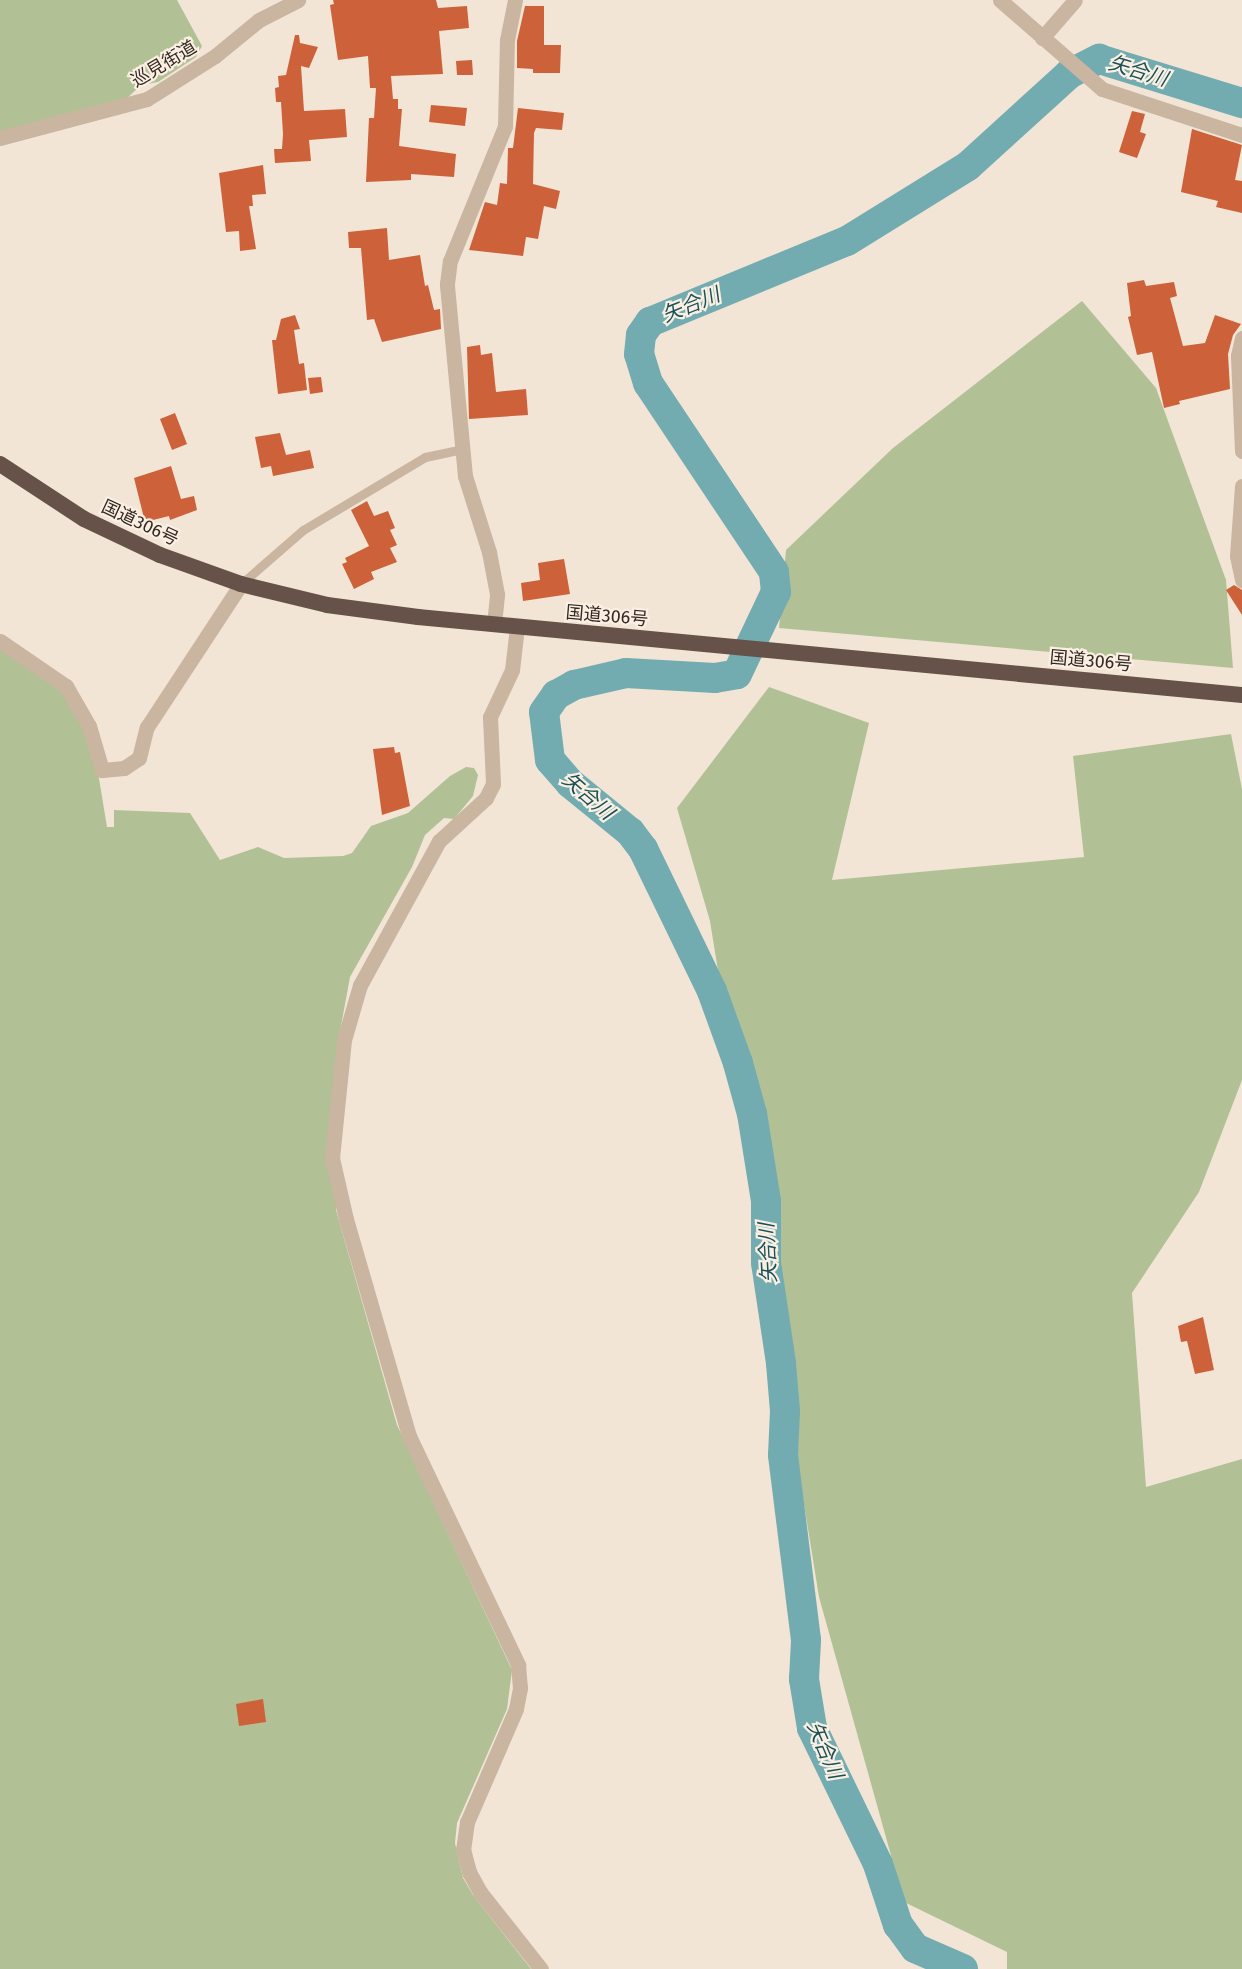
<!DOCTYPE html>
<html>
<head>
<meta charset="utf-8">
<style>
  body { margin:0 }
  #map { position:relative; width:1242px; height:1969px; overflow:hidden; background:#f2e5d6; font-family:"Fira Sans","Noto Sans JP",sans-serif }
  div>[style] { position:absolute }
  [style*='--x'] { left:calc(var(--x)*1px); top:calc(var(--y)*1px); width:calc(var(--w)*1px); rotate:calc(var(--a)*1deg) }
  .green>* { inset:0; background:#b1c195 }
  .river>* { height:30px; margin:-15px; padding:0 15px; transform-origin:15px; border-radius:15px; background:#73acb0 }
  .building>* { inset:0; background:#cd6139 }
  .service>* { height:9px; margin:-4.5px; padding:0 4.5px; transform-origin:4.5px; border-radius:4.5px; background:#cab5a1 }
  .minor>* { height:15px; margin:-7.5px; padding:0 7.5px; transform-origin:7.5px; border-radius:7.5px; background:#cab5a1 }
  .trunk>* { height:16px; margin:-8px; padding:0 8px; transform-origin:8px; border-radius:8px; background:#665248 }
  span { translate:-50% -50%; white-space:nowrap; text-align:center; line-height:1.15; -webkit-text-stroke:4.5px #faefe2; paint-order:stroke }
  .street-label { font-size:18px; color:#342a24 }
  .water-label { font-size:20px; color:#185157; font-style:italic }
</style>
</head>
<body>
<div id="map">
  <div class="green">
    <div style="clip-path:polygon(0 0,177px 0,202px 46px,196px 57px,158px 82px,141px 85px,123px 102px,0 133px)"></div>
    <div style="clip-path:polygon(1082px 301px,1156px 388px,1226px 580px,1233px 668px,779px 628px,786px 550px,893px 448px)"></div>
    <div style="clip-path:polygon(0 648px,35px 668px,74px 703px,95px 754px,107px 827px,114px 827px,114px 810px,190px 813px,220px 860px,258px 847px,284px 858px,343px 856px,352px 853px,371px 826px,408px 813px,450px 776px,466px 767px,474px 768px,478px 775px,473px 796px,454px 819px,444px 818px,425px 835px,412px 867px,350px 977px,339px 1037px,336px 1210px,397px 1425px,512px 1670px,507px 1709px,457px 1823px,455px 1843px,463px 1878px,473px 1895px,531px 1969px,0 1969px)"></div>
    <div style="clip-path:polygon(769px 687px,869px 723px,832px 880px,1084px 857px,1073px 756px,1231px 734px,1242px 789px,1242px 1080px,1199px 1192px,1132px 1293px,1146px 1487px,1242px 1459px,1242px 1969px,1007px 1969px,1007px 1952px,904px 1902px,819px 1597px,710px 921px,677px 808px)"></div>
  </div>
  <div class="river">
    <div style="--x:963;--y:1969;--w:52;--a:-156.4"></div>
    <div style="--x:915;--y:1948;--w:29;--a:-126"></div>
    <div style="--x:898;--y:1925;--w:64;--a:-108.2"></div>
    <div style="--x:878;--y:1864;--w:151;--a:-115.9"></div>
    <div style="--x:812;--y:1728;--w:50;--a:-99.3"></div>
    <div style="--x:804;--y:1679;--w:39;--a:-87"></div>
    <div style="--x:806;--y:1640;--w:186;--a:-97.1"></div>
    <div style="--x:783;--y:1455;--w:44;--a:-87.4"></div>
    <div style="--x:785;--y:1411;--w:48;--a:-94.8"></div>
    <div style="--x:781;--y:1363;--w:101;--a:-98.5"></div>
    <div style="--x:766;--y:1263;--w:62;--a:-90"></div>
    <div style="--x:766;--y:1201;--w:88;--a:-99.1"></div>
    <div style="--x:752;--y:1114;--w:53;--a:-105.4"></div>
    <div style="--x:738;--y:1063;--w:77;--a:-109.9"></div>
    <div style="--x:712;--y:991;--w:158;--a:-115.9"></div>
    <div style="--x:643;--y:849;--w:21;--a:-127"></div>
    <div style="--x:630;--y:832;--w:77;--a:-140.8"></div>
    <div style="--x:570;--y:783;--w:30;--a:-131"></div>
    <div style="--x:550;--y:760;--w:48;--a:-97.1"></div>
    <div style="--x:544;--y:712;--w:21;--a:-55"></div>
    <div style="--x:556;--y:695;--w:21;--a:-29"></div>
    <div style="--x:574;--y:685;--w:53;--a:-13"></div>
    <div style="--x:626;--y:673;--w:89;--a:3.2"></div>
    <div style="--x:715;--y:678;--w:22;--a:-10"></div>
    <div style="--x:737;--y:674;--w:91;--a:-64.6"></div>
    <div style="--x:776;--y:592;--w:20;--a:-96"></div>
    <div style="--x:774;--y:572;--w:227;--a:-123.7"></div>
    <div style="--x:648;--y:383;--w:30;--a:-107"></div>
    <div style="--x:639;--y:354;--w:19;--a:-84"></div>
    <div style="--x:641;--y:335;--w:16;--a:-55"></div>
    <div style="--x:650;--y:322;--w:213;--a:-22.4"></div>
    <div style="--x:847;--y:241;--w:142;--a:-31.8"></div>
    <div style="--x:968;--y:166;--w:137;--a:-42.3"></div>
    <div style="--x:1069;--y:74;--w:34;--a:-27"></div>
    <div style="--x:1099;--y:59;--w:150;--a:17.1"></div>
  </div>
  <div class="building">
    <div style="clip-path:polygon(333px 0,436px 0,438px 8px,467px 6px,469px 28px,439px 31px,443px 74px,391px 76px,393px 99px,398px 99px,398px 109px,402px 109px,399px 146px,456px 154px,454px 177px,411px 174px,411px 180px,366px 182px,369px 118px,374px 118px,376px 88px,370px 88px,368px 56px,338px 60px,330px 5px,334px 4px)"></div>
    <div style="clip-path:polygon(525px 6px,544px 6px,544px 45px,561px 45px,560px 73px,533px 73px,533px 69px,517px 68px,517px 41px)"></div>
    <div style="clip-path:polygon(295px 35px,299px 35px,300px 43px,318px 47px,309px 68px,301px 66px,304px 111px,345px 109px,347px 137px,309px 140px,311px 161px,275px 163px,274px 149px,282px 149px,283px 134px,281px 102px,276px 102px,275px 88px,279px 87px,278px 76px,286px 75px)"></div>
    <div style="clip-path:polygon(472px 60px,473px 75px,457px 75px,456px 61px)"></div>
    <div style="clip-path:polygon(431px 105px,467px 108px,465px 126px,429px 122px)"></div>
    <div style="clip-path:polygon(518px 108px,564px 113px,562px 130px,536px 128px,534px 133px,533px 184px,560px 191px,556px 209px,544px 206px,538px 239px,526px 237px,523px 256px,469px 250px,485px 202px,497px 205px,500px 183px,507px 184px,508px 148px,513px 148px)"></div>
    <div style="clip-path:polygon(1132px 111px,1145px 114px,1140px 132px,1146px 134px,1137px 158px,1119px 152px)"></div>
    <div style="clip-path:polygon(1192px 129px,1242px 145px,1235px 180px,1242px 181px,1242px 213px,1216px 207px,1218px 201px,1181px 192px)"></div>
    <div style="clip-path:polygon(263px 165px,266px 194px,252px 195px,253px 206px,249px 206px,256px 249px,240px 251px,239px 231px,226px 232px,219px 173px)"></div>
    <div style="clip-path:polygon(387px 228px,389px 260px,420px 255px,425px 286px,428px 285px,434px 310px,440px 309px,441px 329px,382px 342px,374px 319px,367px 320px,361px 248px,349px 248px,348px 232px)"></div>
    <div style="clip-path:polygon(1144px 280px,1146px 286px,1174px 282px,1177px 296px,1170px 298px,1183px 346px,1205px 343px,1215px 315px,1241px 324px,1233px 335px,1228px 354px,1230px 389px,1179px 401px,1180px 404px,1164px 408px,1152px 352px,1137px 355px,1128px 317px,1131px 316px,1127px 283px)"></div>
    <div style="clip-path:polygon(295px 315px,300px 329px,294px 330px,299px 364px,304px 363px,307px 390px,278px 394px,272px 340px,276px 340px,281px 319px)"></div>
    <div style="clip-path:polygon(480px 345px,481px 355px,492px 353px,496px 392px,526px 389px,528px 415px,469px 419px,467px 347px)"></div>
    <div style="clip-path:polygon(321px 377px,323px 392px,310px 394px,308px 378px)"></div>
    <div style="clip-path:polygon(175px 413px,187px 444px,172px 450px,160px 419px)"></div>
    <div style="clip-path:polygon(280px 433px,286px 455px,310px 450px,314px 468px,273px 476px,271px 466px,261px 468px,255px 437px)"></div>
    <div style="clip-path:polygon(171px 466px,181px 499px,194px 496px,197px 510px,170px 520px,169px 516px,145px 522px,134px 478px)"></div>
    <div style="clip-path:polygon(367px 501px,374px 516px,388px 511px,395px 528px,390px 530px,397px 545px,390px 548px,397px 562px,371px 572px,374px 579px,354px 589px,342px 564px,347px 562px,345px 558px,369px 546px,351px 510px)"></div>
    <div style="clip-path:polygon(564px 559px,570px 594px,523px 601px,521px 583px,540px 580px,538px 563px)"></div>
    <div style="clip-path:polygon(1234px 585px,1242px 590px,1242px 615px,1226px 590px)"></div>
    <div style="clip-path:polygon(394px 747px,395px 753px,400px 752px,410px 806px,382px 815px,373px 749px)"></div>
    <div style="clip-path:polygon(1203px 1317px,1214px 1370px,1195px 1374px,1187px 1341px,1181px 1342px,1178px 1326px)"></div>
    <div style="clip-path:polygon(263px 1699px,266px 1722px,239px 1726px,236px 1704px)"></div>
  </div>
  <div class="service">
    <div style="--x:241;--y:584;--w:82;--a:-41.1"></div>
    <div style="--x:303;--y:530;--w:142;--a:-30.9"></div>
    <div style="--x:425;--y:457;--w:38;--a:-12"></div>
  </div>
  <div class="minor">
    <div style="--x:1000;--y:0;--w:135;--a:41.1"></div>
    <div style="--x:1102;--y:89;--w:147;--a:18.2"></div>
    <div style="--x:1042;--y:38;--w:50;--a:-49"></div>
    <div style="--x:0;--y:138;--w:152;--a:-14.9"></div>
    <div style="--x:147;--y:99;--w:80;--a:-32.3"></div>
    <div style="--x:215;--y:56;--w:57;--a:-39.3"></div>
    <div style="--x:259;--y:20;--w:44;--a:-27.1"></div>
    <div style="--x:1242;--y:338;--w:18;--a:103"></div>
    <div style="--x:1238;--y:356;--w:95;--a:87.6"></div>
    <div style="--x:1242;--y:486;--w:70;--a:94.1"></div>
    <div style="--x:1237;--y:556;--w:25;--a:78"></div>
    <div style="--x:494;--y:624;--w:30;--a:-84"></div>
    <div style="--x:497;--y:594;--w:43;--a:-100.8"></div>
    <div style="--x:489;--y:552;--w:80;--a:-107.5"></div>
    <div style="--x:465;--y:476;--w:193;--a:-95.4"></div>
    <div style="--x:447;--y:284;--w:23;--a:-83"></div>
    <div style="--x:450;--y:261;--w:146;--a:-67.8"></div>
    <div style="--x:505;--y:126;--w:86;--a:-88.7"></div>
    <div style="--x:507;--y:40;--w:41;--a:-78.7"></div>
    <div style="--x:517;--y:627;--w:43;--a:96.6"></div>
    <div style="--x:512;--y:670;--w:52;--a:115.1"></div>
    <div style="--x:490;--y:717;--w:67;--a:87.4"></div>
    <div style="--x:493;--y:784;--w:16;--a:117"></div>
    <div style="--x:486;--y:798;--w:64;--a:137.5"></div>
    <div style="--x:439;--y:841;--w:164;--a:118.7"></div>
    <div style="--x:360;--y:985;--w:57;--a:106.2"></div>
    <div style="--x:344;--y:1040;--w:119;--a:95.8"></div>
    <div style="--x:332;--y:1158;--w:63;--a:77.1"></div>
    <div style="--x:346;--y:1219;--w:226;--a:73.8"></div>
    <div style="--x:409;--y:1436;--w:254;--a:64.5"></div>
    <div style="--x:518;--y:1665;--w:23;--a:85"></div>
    <div style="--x:520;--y:1688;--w:21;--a:101"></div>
    <div style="--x:516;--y:1709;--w:123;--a:113.4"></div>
    <div style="--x:467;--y:1822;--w:27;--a:98"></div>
    <div style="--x:463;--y:1849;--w:24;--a:75"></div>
    <div style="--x:469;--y:1872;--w:23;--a:61"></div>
    <div style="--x:480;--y:1892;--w:98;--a:51.6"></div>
    <div style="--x:0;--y:641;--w:80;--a:34.3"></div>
    <div style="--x:66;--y:686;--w:46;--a:60.1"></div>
    <div style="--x:89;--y:726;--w:46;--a:73.5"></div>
    <div style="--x:102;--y:770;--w:22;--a:-5"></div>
    <div style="--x:124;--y:768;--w:18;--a:-34"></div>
    <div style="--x:139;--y:758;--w:32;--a:-76"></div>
    <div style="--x:147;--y:727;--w:171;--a:-56.7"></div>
  </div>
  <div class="trunk">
    <div style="--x:0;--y:464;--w:100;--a:33.2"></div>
    <div style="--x:84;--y:519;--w:84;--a:25.3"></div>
    <div style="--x:160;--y:555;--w:86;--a:19.7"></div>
    <div style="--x:241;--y:584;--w:89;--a:13.7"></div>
    <div style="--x:327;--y:605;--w:92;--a:7.5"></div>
    <div style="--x:418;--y:617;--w:828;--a:5.41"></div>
  </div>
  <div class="street-label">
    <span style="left:164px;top:64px;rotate:-31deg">巡見街道</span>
    <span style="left:140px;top:523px;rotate:25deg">国道306号</span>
    <span style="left:607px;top:616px;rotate:5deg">国道306号</span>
    <span style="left:1091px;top:661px;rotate:5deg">国道306号</span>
  </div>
  <div class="water-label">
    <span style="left:1138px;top:71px;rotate:17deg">矢合川</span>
    <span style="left:691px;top:305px;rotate:-22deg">矢合川</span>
    <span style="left:588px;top:796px;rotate:41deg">矢合川</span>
    <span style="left:768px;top:1253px;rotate:-93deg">矢合川</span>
    <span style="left:825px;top:1750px;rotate:67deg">矢合川</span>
  </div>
</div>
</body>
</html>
